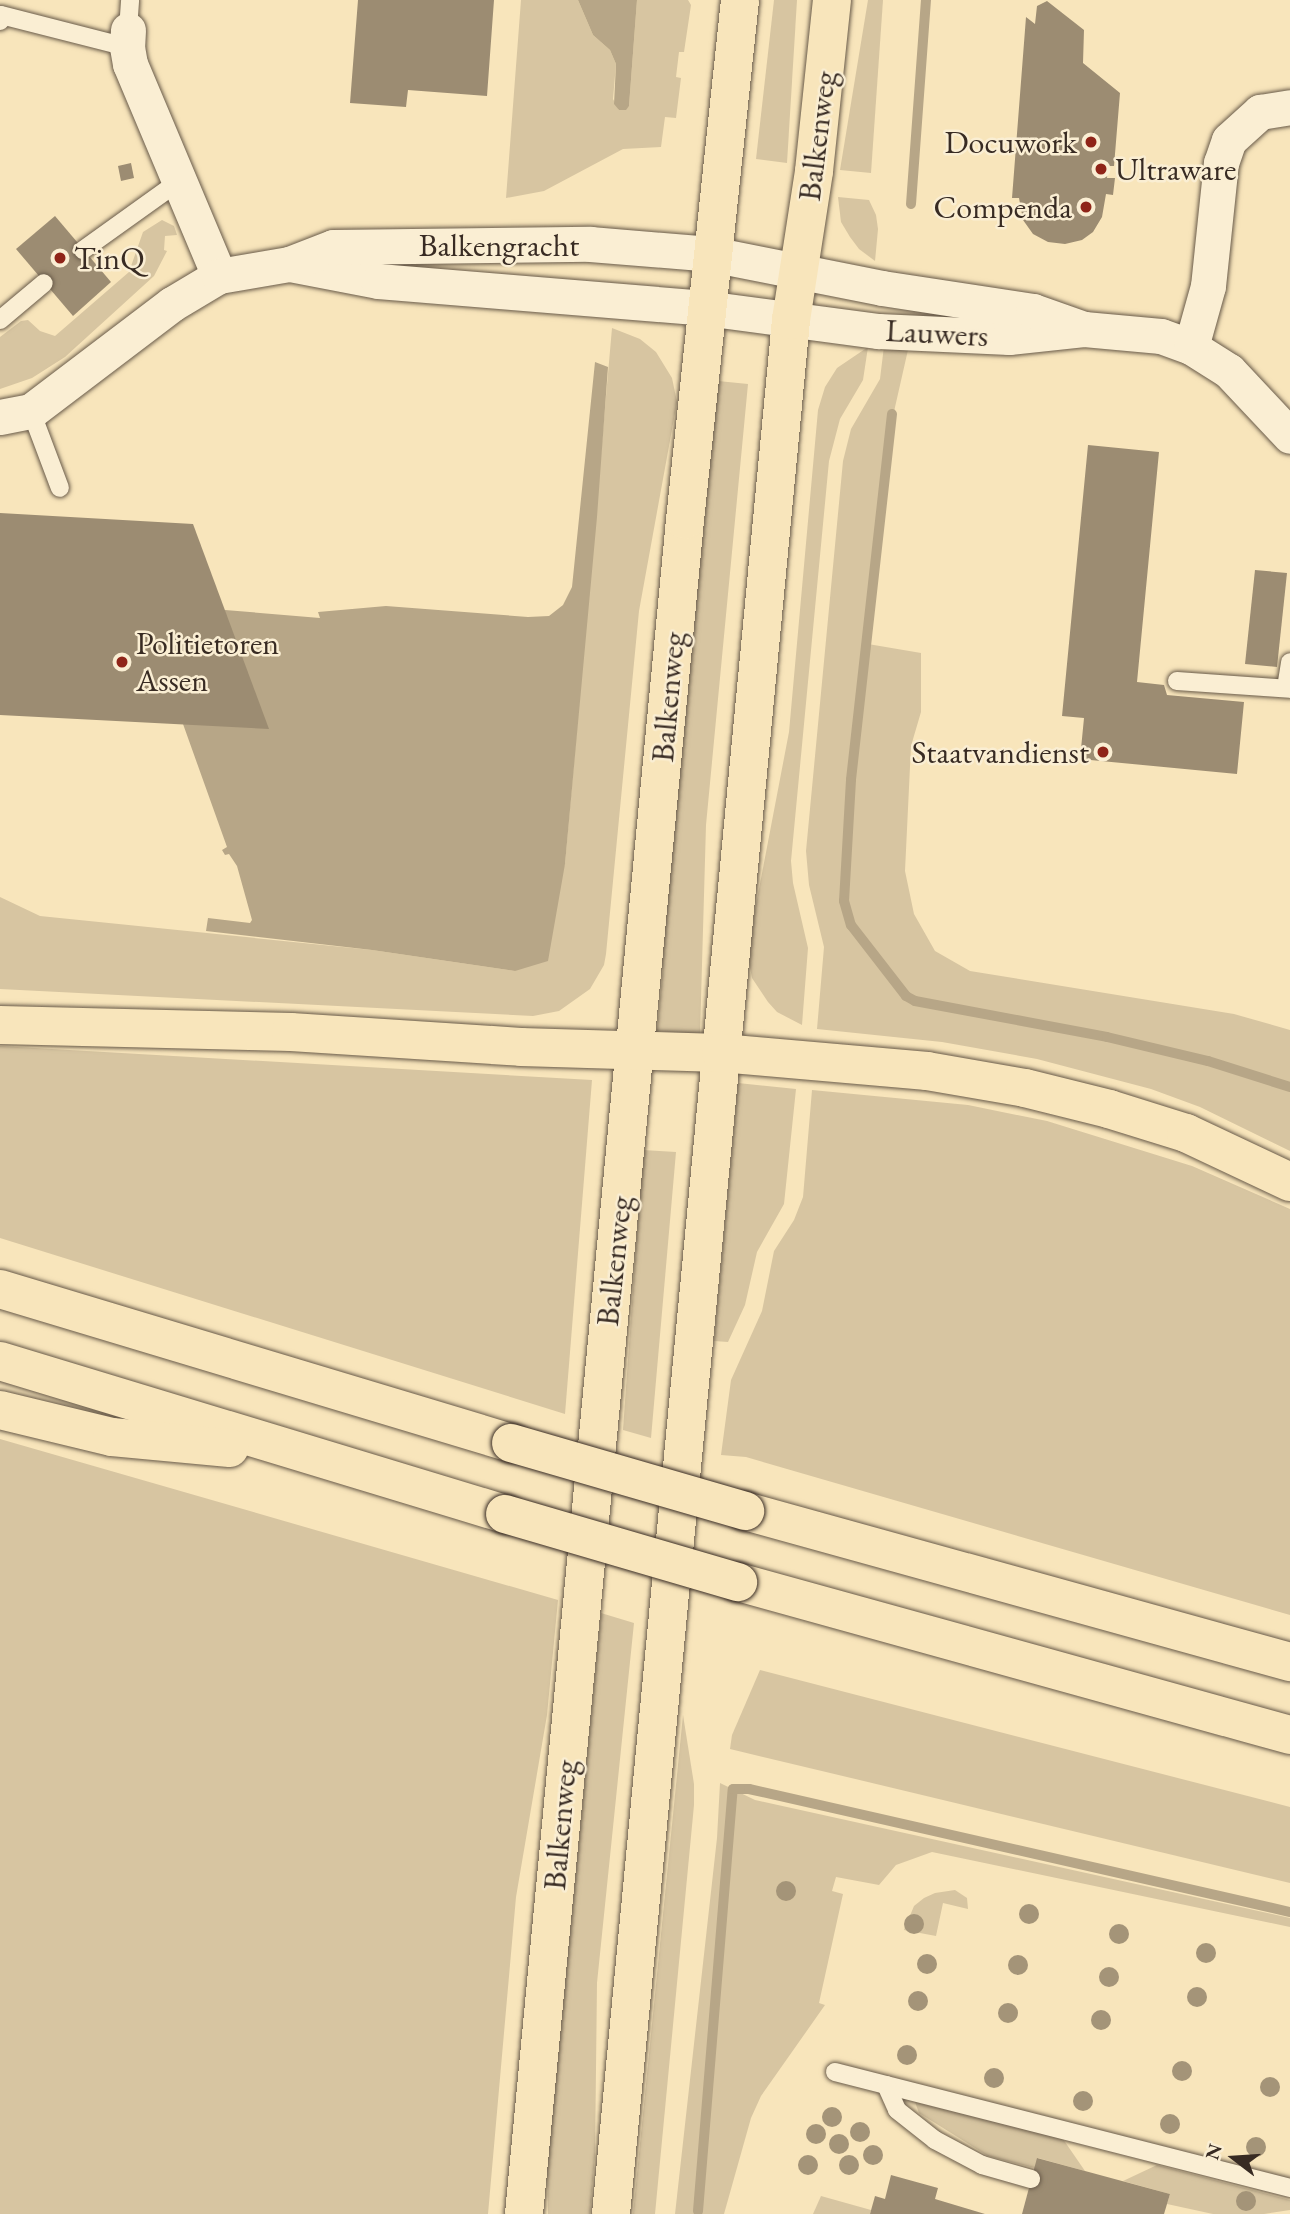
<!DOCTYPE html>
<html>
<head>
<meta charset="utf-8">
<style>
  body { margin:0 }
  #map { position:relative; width:1290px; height:2214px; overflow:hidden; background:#f8e5bb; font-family:"EB Garamond",serif }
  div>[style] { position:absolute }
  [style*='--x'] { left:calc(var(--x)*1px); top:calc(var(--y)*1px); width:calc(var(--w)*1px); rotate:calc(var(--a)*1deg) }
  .green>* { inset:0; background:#d7c5a1 }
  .water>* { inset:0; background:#b7a687 }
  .stream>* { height:10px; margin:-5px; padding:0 5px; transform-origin:5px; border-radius:5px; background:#b7a687 }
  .building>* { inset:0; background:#9c8c72 }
  .roads { filter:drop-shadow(0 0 2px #685a49) drop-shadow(0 0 2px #685a49) }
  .lane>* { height:18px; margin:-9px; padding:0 9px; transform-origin:9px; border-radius:9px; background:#faeed3 }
  .street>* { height:35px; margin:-17.5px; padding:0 17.5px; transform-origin:17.5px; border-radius:17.5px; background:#faeed3 }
  .primary>* { height:38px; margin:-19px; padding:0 19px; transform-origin:19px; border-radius:19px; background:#f8e5bb }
  .highway>* { height:38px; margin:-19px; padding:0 19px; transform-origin:19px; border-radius:19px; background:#f8e5bb }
  .bridges { filter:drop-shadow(0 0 2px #382b23) drop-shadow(0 0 2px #382b23) }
  .highway-bridge>* { height:38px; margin:-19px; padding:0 19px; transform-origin:19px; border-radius:19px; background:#f8e5bb }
  .trees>* { width:20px; height:20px; margin:-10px; border-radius:50%; background:#a49478 }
  .dots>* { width:19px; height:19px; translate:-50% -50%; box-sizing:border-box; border:4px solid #faeed3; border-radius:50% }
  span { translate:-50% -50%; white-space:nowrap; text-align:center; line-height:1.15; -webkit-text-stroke:5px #faeed3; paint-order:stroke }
  .street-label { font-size:32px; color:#382b23 }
  .poi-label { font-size:32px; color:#382b23 }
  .right { translate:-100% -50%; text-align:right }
  .left { translate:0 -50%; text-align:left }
  .north { position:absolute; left:1199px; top:2123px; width:70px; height:70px; -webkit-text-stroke:5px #faeed3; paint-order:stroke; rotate:287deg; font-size:19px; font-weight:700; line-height:28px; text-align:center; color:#382b23 }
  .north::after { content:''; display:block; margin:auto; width:24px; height:32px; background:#382b23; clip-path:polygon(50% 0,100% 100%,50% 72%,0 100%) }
</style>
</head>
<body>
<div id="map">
  <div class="green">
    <div style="clip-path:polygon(521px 0,578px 0,593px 35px,610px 50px,616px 64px,613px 99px,619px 110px,629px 106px,637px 0,688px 0,691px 5px,684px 52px,679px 52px,676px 77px,681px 78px,676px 118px,665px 117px,661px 147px,623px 149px,544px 191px,506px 198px)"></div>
    <div style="clip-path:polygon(774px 0,797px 0,787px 163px,756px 159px)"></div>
    <div style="clip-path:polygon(868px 0,883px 0,871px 173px,840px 170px)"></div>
    <div style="clip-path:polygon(838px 197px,869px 200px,876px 215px,878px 229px,875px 261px,859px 249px,850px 237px,841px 222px)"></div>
    <div style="clip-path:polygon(162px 220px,174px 226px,177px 235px,165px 236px,164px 250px,167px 251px,154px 276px,65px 357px,32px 378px,0 389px,0 337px,21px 321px,28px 320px,40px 331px,55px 336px,129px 272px,143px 232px)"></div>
    <div style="clip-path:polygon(612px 328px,640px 339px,656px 352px,672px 378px,677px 402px,639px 611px,606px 954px,604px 965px,590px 989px,559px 1011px,533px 1016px,0 989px,0 897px,40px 916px,372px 950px,515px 971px,565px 864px)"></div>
    <div style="clip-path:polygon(910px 341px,893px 416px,868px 644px,921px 653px,921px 712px,911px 746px,905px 871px,914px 914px,935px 951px,970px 971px,1234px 1014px,1290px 1030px,1290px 1151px,1200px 1107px,1151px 1089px,1037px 1059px,942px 1042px,817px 1029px,824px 947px,809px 885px,806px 851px,843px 461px,851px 429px,880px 379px,884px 346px)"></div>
    <div style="clip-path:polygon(868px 347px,863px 380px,840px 419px,829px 461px,791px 861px,793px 883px,808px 948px,802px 1025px,777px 1012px,768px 1002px,752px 978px,749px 962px,754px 915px,789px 732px,818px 410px,825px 387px,837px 368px)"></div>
    <div style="clip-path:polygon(718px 381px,748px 384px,706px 825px,700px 1035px,657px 1031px,663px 969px,660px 968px)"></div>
    <div style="clip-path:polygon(0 1046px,592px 1080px,565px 1414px,0 1238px)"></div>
    <div style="clip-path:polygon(738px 1083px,796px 1089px,784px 1204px,757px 1252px,745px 1305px,728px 1342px,714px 1341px)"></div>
    <div style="clip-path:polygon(812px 1090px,968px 1105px,1047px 1121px,1192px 1166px,1290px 1209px,1290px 1615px,746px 1457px,721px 1455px,731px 1380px,762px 1311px,774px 1251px,794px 1220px,803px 1197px)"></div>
    <div style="clip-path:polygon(643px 1150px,676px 1152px,651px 1438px,623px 1430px)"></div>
    <div style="clip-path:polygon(0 1439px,558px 1600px,547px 1715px,516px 1897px,488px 2214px,0 2214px)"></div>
    <div style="clip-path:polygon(601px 1613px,634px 1623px,597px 1983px,595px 2155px,590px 2214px,548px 2214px,547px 2168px)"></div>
    <div style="clip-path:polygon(760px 1670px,1290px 1807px,1290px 1883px,730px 1749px,732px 1735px)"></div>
    <div style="clip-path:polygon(683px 1715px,694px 1784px,694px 1805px,655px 2214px,633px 2214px)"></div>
    <div style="clip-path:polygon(720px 1783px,755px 1800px,1290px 1918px,1290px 1927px,932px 1852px,896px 1865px,879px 1885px,836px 1877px,832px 1891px,843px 1894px,819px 2003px,825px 2005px,761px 2096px,751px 2118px,724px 2214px,675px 2214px,717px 1838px)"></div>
    <div style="clip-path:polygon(955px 1890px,967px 1898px,968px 1909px,943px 1903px,936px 1936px,904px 1930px,914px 1906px,924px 1898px,935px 1893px)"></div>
    <div style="clip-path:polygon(915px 2102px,1063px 2139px,1085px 2171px,1038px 2158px,1035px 2168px,988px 2156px,919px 2113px)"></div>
    <div style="clip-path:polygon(1157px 2165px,1290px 2200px,1290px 2210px,1264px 2214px,1213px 2214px,1167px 2204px,1170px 2194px,1123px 2181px)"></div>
    <div style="clip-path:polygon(821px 2196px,871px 2210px,870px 2214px,813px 2214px)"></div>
  </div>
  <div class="water">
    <div style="clip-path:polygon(578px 0,637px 0,629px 106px,626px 110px,619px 110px,614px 104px,616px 64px,610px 50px,593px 35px)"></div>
    <div style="clip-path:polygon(595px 362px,608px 367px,597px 517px,565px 864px,548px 961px,515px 971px,372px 950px,206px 931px,208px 918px,250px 923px,252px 920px,237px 866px,229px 854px,225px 855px,222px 850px,227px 847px,183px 724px,225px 610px,320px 618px,318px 612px,386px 606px,528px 617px,549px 616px,563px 605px,572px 587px)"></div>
  </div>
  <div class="stream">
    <div style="--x:911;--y:204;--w:205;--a:-85.8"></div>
    <div style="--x:892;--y:414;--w:368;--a:96.4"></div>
    <div style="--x:851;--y:780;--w:121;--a:93.3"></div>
    <div style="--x:844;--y:901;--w:25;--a:74"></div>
    <div style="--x:851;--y:925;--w:90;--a:52.2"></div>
    <div style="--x:906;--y:996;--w:10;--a:29"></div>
    <div style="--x:915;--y:1001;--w:195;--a:10.6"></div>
    <div style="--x:1107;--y:1037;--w:104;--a:13.4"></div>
    <div style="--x:1208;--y:1061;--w:86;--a:17.6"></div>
    <div style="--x:698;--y:2211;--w:423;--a:-85.3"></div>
    <div style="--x:733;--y:1789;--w:16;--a:0"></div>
    <div style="--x:749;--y:1789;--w:555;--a:12.81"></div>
  </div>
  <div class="building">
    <div style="clip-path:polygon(358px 0,494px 0,487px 96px,408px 90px,406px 107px,350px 103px)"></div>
    <div style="clip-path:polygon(1047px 1px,1084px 30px,1083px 63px,1120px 93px,1114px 166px,1108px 166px,1107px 178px,1115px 178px,1113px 195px,1106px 194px,1102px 217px,1093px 232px,1082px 240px,1065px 244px,1048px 242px,1033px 234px,1023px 220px,1019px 198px,1012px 198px,1026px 17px,1035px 24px,1037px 6px)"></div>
    <div style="clip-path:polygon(131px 163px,134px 178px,121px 181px,118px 166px)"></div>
    <div style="clip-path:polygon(55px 216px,111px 282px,73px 316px,16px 249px)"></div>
    <div style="clip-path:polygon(1088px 445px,1159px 452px,1137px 682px,1164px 685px,1167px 695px,1244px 702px,1237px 774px,1080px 759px,1084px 718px,1062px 716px)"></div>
    <div style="clip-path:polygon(0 513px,193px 524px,269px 729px,0 715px)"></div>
    <div style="clip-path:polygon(1255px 570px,1287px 573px,1277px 667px,1245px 664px)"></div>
    <div style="clip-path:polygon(1037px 2158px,1170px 2194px,1164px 2214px,1022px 2214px)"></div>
    <div style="clip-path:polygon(891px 2175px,938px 2188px,935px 2199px,985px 2214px,870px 2214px,875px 2196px,885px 2199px)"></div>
  </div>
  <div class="roads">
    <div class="lane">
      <div style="--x:0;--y:21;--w:6;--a:-81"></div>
      <div style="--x:1;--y:15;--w:130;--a:14.3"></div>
      <div style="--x:128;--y:30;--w:30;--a:-86"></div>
      <div style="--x:83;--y:250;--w:117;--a:-35.6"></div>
      <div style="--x:0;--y:320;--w:57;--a:-40.1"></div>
      <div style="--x:31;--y:411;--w:82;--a:69.4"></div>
      <div style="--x:1177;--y:681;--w:113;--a:4"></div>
      <div style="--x:1286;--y:688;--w:26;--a:-81"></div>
      <div style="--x:835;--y:2072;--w:470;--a:14.3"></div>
      <div style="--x:886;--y:2085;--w:27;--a:66"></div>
      <div style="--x:897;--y:2110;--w:48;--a:38.3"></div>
      <div style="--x:935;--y:2140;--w:53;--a:28"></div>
      <div style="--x:982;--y:2165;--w:51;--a:15.9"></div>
    </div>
    <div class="street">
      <div style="--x:128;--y:30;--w:17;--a:93"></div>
      <div style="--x:127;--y:47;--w:17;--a:80"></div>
      <div style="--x:130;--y:64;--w:230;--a:67.2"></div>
      <div style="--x:290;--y:264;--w:90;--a:10.9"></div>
      <div style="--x:378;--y:281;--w:328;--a:4.7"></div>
      <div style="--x:705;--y:308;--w:175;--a:7.6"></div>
      <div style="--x:878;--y:331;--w:131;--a:2.6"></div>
      <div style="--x:1009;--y:337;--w:75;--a:-6.1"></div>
      <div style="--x:1084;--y:329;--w:77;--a:5.2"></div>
      <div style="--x:1161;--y:336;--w:32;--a:20"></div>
      <div style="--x:1191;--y:347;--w:45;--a:32.3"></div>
      <div style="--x:1229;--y:371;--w:89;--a:46.8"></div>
      <div style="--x:1191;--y:347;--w:63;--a:-74.4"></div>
      <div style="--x:1208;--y:286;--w:124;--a:-84"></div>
      <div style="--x:1221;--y:163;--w:24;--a:-71"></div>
      <div style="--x:1229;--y:140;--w:42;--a:-42.1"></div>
      <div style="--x:1260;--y:112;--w:30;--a:-9"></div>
      <div style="--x:0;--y:417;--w:32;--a:-11"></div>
      <div style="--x:31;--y:411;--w:177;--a:-37.2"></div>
      <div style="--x:172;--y:304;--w:55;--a:-30.8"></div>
      <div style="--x:219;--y:276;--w:71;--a:-9.7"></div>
      <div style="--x:289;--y:264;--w:47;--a:-21.1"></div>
      <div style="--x:333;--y:247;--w:257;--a:-0.7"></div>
      <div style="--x:590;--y:244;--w:121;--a:4.7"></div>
      <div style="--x:711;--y:254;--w:174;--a:11.2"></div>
      <div style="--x:882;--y:288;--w:153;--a:8.7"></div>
      <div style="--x:1033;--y:311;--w:54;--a:19.4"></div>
    </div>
    <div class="primary">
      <div style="--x:524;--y:2214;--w:1702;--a:-84.57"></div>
      <div style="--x:685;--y:520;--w:523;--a:-83.96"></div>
      <div style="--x:611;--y:2214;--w:1903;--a:-84.57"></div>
      <div style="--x:791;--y:320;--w:151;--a:-81.2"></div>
      <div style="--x:814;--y:171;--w:172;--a:-84"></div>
    </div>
    <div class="highway">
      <div style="--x:0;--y:1025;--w:291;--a:1.4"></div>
      <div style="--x:291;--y:1032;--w:230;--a:3.7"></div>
      <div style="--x:521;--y:1047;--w:200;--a:1.7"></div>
      <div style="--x:721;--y:1053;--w:207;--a:5"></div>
      <div style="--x:927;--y:1071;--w:99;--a:9.8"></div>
      <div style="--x:1025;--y:1088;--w:87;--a:14"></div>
      <div style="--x:1109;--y:1109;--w:81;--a:17.3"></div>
      <div style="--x:1186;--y:1133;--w:115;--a:25.2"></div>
      <div style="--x:0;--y:1289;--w:534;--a:16.77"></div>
      <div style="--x:0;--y:1361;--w:528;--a:16.86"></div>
      <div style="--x:0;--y:1410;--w:115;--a:13.6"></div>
      <div style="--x:112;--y:1437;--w:118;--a:5.4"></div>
      <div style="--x:745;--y:1511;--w:566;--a:15.49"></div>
      <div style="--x:738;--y:1582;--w:573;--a:15.49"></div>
    </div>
  </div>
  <div class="bridges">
    <div class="highway-bridge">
      <div style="--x:511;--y:1443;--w:244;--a:16.2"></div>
      <div style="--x:505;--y:1514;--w:243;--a:16.3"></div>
    </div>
  </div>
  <div class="trees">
    <div style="left:786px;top:1891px"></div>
    <div style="left:1029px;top:1914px"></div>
    <div style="left:914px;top:1924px"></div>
    <div style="left:1119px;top:1934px"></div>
    <div style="left:1206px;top:1953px"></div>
    <div style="left:927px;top:1964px"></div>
    <div style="left:1018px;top:1965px"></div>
    <div style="left:1109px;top:1977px"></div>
    <div style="left:1197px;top:1997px"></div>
    <div style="left:918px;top:2001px"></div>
    <div style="left:1008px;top:2013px"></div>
    <div style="left:1101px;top:2020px"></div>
    <div style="left:907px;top:2055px"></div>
    <div style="left:1182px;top:2071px"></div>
    <div style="left:994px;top:2078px"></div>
    <div style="left:1270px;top:2087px"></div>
    <div style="left:1083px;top:2101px"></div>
    <div style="left:832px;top:2117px"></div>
    <div style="left:1170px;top:2124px"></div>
    <div style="left:860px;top:2132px"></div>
    <div style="left:816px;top:2134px"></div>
    <div style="left:839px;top:2144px"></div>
    <div style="left:1256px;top:2147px"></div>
    <div style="left:873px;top:2155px"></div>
    <div style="left:808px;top:2165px"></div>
    <div style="left:849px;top:2165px"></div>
    <div style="left:1246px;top:2201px"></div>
  </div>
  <div class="dots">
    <div style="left:1091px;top:142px;background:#8f2418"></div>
    <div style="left:1101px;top:169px;background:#8f2418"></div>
    <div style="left:1086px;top:207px;background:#8f2418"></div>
    <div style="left:60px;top:258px;background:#8f2418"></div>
    <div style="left:122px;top:662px;background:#8f2418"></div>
    <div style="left:1103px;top:752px;background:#8f2418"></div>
  </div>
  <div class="street-label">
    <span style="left:817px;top:136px;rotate:-83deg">Balkenweg</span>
    <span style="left:499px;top:245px">Balkengracht</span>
    <span style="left:937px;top:333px;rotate:3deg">Lauwers</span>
    <span style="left:668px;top:697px;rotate:-85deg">Balkenweg</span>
    <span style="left:614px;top:1261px;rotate:-84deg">Balkenweg</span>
    <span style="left:560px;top:1825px;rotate:-85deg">Balkenweg</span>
  </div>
  <div class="poi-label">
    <span class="right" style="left:1077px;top:142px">Docuwork</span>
    <span class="left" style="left:1115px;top:169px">Ultraware</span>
    <span class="right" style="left:1072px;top:207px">Compenda</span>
    <span class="left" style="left:74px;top:258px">TinQ</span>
    <span class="left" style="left:136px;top:662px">Politietoren<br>Assen</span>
    <span class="right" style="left:1089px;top:752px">Staatvandienst</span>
  </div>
  <div class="north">N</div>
</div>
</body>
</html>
